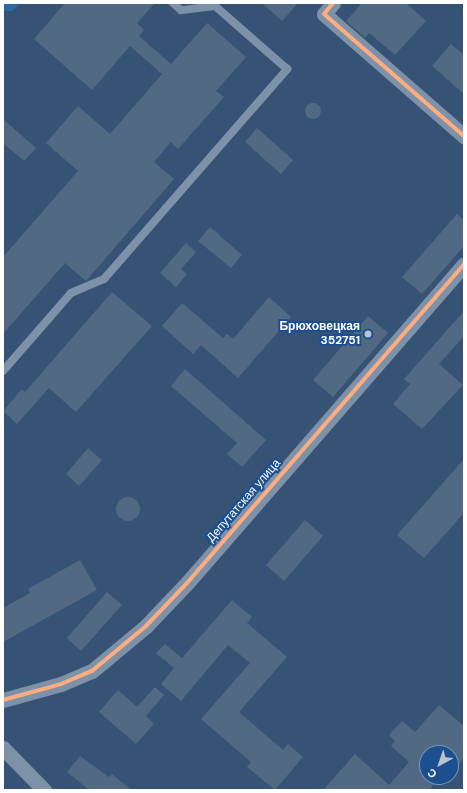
<!DOCTYPE html>
<html>
<head>
<meta charset="utf-8">
<style>
  body { margin:0 }
  #map { position:relative; width:467px; height:793px; overflow:hidden; background:#365274; font-family:"DM Sans",sans-serif }
  div>[style] { position:absolute }
  [style*='--x'] { left:calc(var(--x)*1px); top:calc(var(--y)*1px); width:calc(var(--w)*1px); rotate:calc(var(--a)*1deg) }
  .green>* { inset:0; background:#2f66a5 }
  .building>* { inset:0; background:#526984 }
  .round { border-radius:50% }
  .service>* { height:8px; margin:-4px; padding:0 4px; transform-origin:4px; border-radius:4px; background:#7d92a8 }
  .minor>* { height:15px; margin:-7.5px; padding:0 7.5px; transform-origin:7.5px; border-radius:7.5px; background:#7d92a8 }
  .cycleway>* { height:4px; margin:-2px; padding:0 2px; transform-origin:2px; border-radius:2px; background:#ffac80 }
  .dots>* { width:11px; height:11px; translate:-50% -50%; box-sizing:border-box; border:2px solid #1b4f8f; border-radius:50% }
  span { translate:-50% -50%; white-space:nowrap; text-align:center; line-height:1.15; -webkit-text-stroke:4px #1b4f8f; paint-order:stroke }
  .poi-label { font-size:12px; color:#fff; font-weight:700 }
  .right { translate:-100% -50%; text-align:right }
  .street-label { font-size:12px; color:#fff }
  .frame { position:absolute; inset:0; border:4px solid #fff; pointer-events:none }
  .north { position:absolute; left:419px; top:745px; width:40px; height:40px; box-sizing:border-box; background:#1b4f8f; border:1px solid #7695bc; border-radius:50%; rotate:220deg; font-size:11px; font-weight:700; line-height:16px; text-align:center; color:#fff }
  .north::after { content:''; display:block; margin:auto; width:14px; height:18px; background:#b9c2ce; clip-path:polygon(50% 0,100% 100%,50% 72%,0 100%) }
</style>
</head>
<body>
<div id="map">
  <div class="green">
    <div style="clip-path:polygon(3px 3px,20px 3px,13px 11px,3px 11px)"></div>
  </div>
  <div class="building">
    <div style="clip-path:polygon(65px 3px,155px 3px,137px 23px,144px 30px,139px 36px,171px 64px,207px 23px,246px 57px,216px 91px,224px 97px,178px 149px,171px 142px,154px 162px,174px 179px,86px 281px,65px 263px,3px 334px,3px 257px,78px 171px,46px 143px,78px 106px,110px 134px,162px 74px,130px 46px,92px 90px,34px 39px)"></div>
    <div style="clip-path:polygon(262px 3px,298px 3px,282px 21px)"></div>
    <div style="clip-path:polygon(362px 3px,406px 3px,426px 21px,395px 55px,369px 33px,365px 38px,346px 21px)"></div>
    <div style="clip-path:polygon(451px 44px,464px 55px,464px 94px,432px 66px)"></div>
    <div class="round" style="left:305px;top:103px;width:16px;height:16px"></div>
    <div style="clip-path:polygon(3px 119px,36px 148px,24px 161px,3px 143px)"></div>
    <div style="clip-path:polygon(257px 128px,293px 160px,281px 174px,245px 142px)"></div>
    <div style="clip-path:polygon(457px 214px,464px 220px,464px 246px,422px 294px,402px 277px)"></div>
    <div style="clip-path:polygon(210px 227px,242px 255px,231px 268px,198px 241px)"></div>
    <div style="clip-path:polygon(186px 243px,196px 252px,181px 269px,187px 274px,176px 287px,160px 273px)"></div>
    <div style="clip-path:polygon(112px 292px,152px 326px,76px 412px,49px 388px,17px 424px,3px 411px,22px 389px,25px 392px)"></div>
    <div style="clip-path:polygon(269px 297px,291px 317px,238px 378px,201px 345px,193px 354px,162px 326px,182px 303px,223px 338px,227px 334px,233px 339px)"></div>
    <div style="clip-path:polygon(464px 311px,464px 336px,439px 364px,463px 385px,422px 429px,393px 404px,410px 384px,404px 379px)"></div>
    <div style="clip-path:polygon(368px 316px,388px 333px,333px 397px,313px 380px)"></div>
    <div style="clip-path:polygon(185px 369px,266px 440px,242px 467px,227px 454px,237px 443px,171px 386px)"></div>
    <div style="clip-path:polygon(88px 448px,102px 460px,79px 486px,66px 474px)"></div>
    <div style="clip-path:polygon(464px 459px,464px 513px,424px 558px,397px 535px)"></div>
    <div class="round" style="left:116px;top:497px;width:24px;height:24px"></div>
    <div style="clip-path:polygon(305px 520px,323px 536px,284px 581px,266px 565px)"></div>
    <div style="clip-path:polygon(80px 560px,97px 590px,3px 642px,3px 608px,30px 593px,28px 589px)"></div>
    <div style="clip-path:polygon(107px 592px,122px 605px,81px 651px,67px 638px)"></div>
    <div style="clip-path:polygon(232px 600px,252px 617px,247px 623px,287px 657px,239px 712px,283px 750px,288px 744px,303px 757px,275px 790px,247px 767px,251px 762px,201px 719px,250px 663px,228px 645px,181px 701px,161px 684px,174px 668px,156px 653px,165px 644px,182px 658px)"></div>
    <div style="clip-path:polygon(155px 687px,164px 695px,146px 716px,154px 724px,136px 744px,99px 712px,118px 690px,137px 707px)"></div>
    <div style="clip-path:polygon(439px 705px,464px 726px,464px 758px,458px 765px,454px 762px,451px 766px,451px 753px,427px 753px,427px 777px,441px 777px,429px 790px,323px 790px,355px 754px,389px 785px,409px 762px,391px 746px,395px 741px,389px 735px,402px 721px,415px 732px)"></div>
    <div style="clip-path:polygon(80px 756px,109px 777px,112px 774px,131px 790px,89px 790px,67px 772px)"></div>
  </div>
  <div class="service">
    <div style="--x:3;--y:371;--w:103;--a:-48.9"></div>
    <div style="--x:71;--y:293;--w:36;--a:-23"></div>
    <div style="--x:104;--y:279;--w:279;--a:-48.9"></div>
    <div style="--x:287;--y:69;--w:96;--a:-138.8"></div>
    <div style="--x:215;--y:6;--w:34;--a:173"></div>
    <div style="--x:181;--y:10;--w:11;--a:-139"></div>
  </div>
  <div class="minor">
    <div style="--x:333;--y:3;--w:14;--a:129"></div>
    <div style="--x:324;--y:14;--w:186;--a:41.1"></div>
    <div style="--x:3;--y:700;--w:60;--a:-15.4"></div>
    <div style="--x:61;--y:684;--w:34;--a:-23"></div>
    <div style="--x:92;--y:671;--w:70;--a:-39.8"></div>
    <div style="--x:146;--y:626;--w:59;--a:-46.4"></div>
    <div style="--x:187;--y:583;--w:422;--a:-49"></div>
    <div style="--x:3;--y:748;--w:59;--a:45.7"></div>
  </div>
  <div class="cycleway">
    <div style="--x:333;--y:3;--w:14;--a:129"></div>
    <div style="--x:324;--y:14;--w:186;--a:41.1"></div>
    <div style="--x:3;--y:700;--w:60;--a:-15.4"></div>
    <div style="--x:61;--y:684;--w:34;--a:-23"></div>
    <div style="--x:92;--y:671;--w:70;--a:-39.8"></div>
    <div style="--x:146;--y:626;--w:59;--a:-46.4"></div>
    <div style="--x:187;--y:583;--w:422;--a:-49"></div>
  </div>
  <div class="dots">
    <div style="left:368px;top:334px;background:#b9c2ce"></div>
  </div>
  <div class="poi-label">
    <span class="right" style="left:360px;top:334px">Брюховецкая<br>352751</span>
  </div>
  <div class="street-label">
    <span style="left:244px;top:501px;rotate:-49deg">Депутатская улица</span>
  </div>
  <div class="frame"></div>
  <div class="north">С</div>
</div>
</body>
</html>
